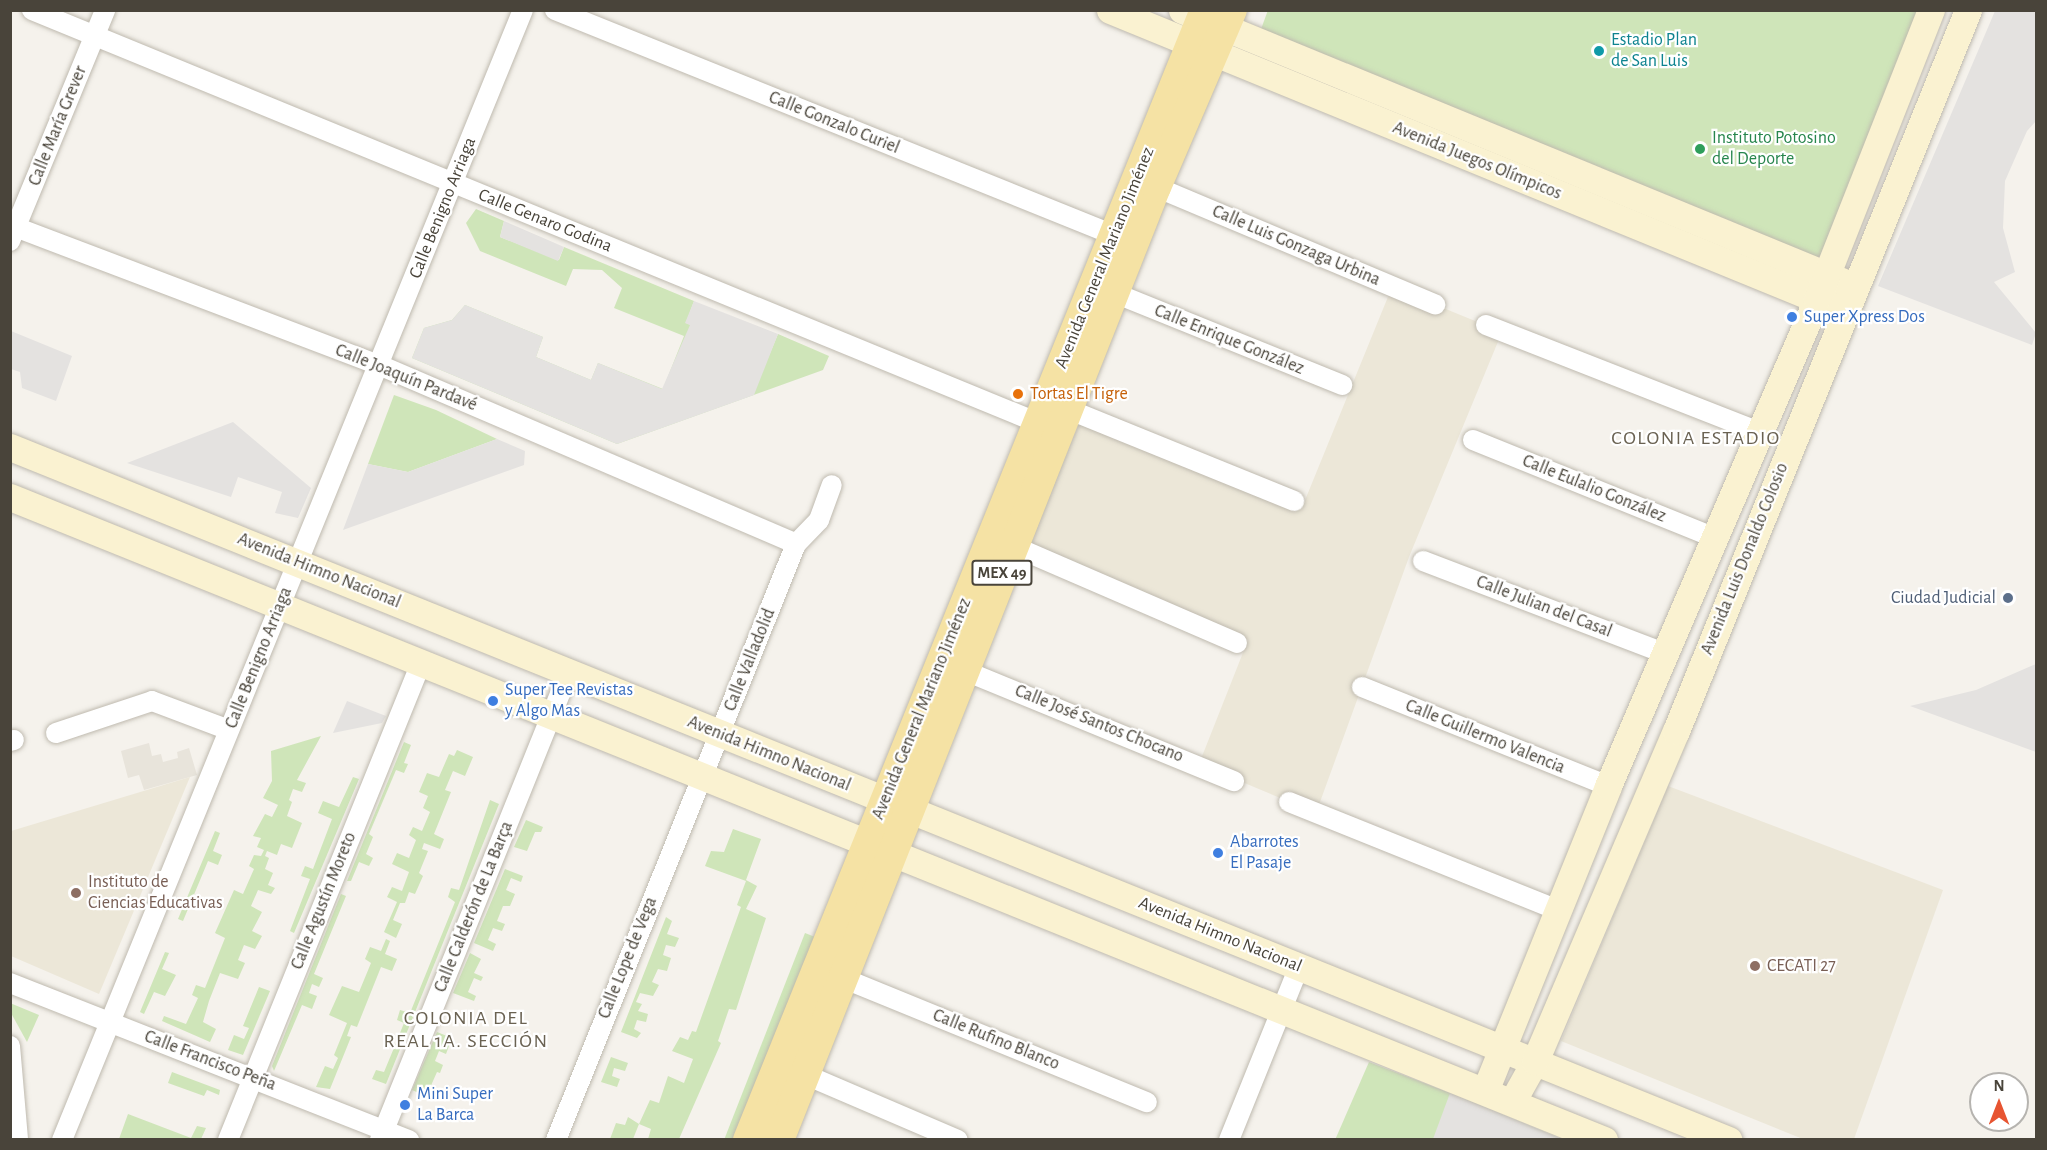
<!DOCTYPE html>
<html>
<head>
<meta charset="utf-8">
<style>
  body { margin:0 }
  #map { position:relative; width:2047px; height:1150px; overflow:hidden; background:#f5f2ec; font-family:"Alegreya Sans",sans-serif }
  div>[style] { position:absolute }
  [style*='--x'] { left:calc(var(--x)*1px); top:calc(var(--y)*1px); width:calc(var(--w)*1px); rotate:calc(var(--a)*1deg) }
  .residential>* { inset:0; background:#e8e4db }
  .education>* { inset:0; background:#ece7d8 }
  .green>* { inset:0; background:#cfe5b9 }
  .parking>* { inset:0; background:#e4e2e0 }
  .roads { filter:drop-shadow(0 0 2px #bfbaaf) drop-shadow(0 0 2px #bfbaaf) }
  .street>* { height:20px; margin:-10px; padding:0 10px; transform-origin:10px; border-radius:10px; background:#fff }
  .secondary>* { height:27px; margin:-13.5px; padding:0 13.5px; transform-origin:13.5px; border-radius:13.5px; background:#faf2d1 }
  .primary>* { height:30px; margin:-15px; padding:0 15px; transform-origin:15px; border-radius:15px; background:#f5e2a4 }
  .dots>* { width:16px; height:16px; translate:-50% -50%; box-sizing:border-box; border:3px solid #fff; border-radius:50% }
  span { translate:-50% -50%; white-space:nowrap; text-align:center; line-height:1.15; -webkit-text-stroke:4.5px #fff; paint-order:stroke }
  .shield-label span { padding:2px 4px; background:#fff; border:2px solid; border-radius:4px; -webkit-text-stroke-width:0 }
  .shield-label { font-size:16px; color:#49443a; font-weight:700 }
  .culture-label { font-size:18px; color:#0d838f }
  .left { translate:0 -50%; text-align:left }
  .street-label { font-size:18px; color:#49443a }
  .leisure-label { font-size:18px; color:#27864d }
  .shop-label { font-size:18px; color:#366cbe }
  .food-label { font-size:18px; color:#c56008 }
  .service-label { font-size:18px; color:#4e5e75 }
  .right { translate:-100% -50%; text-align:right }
  .education-label { font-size:18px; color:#785e54 }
  .neighbourhood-label { font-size:20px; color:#6a6252; letter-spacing:1.5px }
  .frame { position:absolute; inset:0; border:12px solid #49443a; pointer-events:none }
  .north { position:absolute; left:1969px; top:1072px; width:60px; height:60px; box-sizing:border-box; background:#fff; border:2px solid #b6b4b0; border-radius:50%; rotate:0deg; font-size:16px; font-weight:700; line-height:24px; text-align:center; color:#49443a }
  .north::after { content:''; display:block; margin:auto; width:21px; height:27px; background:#e75431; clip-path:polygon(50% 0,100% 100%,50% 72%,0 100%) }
</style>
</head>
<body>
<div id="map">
  <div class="residential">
    <div style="clip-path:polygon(149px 743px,152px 756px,161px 754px,163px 762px,178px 758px,177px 752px,189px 748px,197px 775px,144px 790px,139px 775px,128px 778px,121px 751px)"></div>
  </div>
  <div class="education">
    <div style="clip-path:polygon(1392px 287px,1502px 332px,1409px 557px,1316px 813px,1199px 764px,1248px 640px,1026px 544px,1079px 424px,1301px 510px)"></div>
    <div style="clip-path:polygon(190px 777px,99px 994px,11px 956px,11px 831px)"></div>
    <div style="clip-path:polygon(1668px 786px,1943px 890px,1854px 1139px,1803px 1139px,1561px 1041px)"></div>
  </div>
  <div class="green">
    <div style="clip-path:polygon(1268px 10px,1919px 11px,1816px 266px,1260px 32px)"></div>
    <div style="clip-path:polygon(476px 209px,504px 221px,500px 237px,559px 260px,564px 247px,694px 301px,686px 323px,768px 358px,778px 334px,829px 356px,823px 370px,617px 444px,412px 358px,424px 328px,452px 320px,465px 305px,543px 337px,536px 357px,591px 380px,598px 363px,663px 389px,684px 336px,614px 308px,622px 288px,602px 270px,573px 269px,566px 286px,480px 251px,466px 223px)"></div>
    <div style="clip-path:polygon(394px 395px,436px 410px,497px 439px,408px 472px,368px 464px)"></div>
    <div style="clip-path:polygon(321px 736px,297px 780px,306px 783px,302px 792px,293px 789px,289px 800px,292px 802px,287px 816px,302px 823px,292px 848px,281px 844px,277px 855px,267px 851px,265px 856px,269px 858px,265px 869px,273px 873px,268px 885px,275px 888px,271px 894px,258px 890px,251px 906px,262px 912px,252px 931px,262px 936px,255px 949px,244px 945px,238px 960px,245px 963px,238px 979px,220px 973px,209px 1001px,203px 1022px,216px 1029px,210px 1042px,162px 1021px,164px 1016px,186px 1024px,198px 998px,192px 995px,196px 985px,205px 988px,225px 938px,215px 933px,234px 890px,243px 894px,254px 869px,249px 866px,254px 855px,261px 856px,264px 850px,257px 847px,261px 838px,253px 836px,265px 814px,272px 817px,278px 805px,263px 798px,272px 781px,271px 751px)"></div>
    <div style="clip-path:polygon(404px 742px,411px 745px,404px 763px,408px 764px,404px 773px,396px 770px,369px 834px,373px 837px,366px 854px,373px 858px,369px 866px,359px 862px,351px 881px,347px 881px)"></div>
    <div style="clip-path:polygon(457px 750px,473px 757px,465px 776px,453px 771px,445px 790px,451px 792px,434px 834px,444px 839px,440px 849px,424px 843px,422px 849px,428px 851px,419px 873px,423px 876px,415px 894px,409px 892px,405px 903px,400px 903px,393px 920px,402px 924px,396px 938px,384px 932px,397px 902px,387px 897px,392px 887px,402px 891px,409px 872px,392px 864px,397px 853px,409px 858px,416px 840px,409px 835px,413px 827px,422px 831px,430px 812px,423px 808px,428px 796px,419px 792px,427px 773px,439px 777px,449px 754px,454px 756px)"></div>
    <div style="clip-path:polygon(353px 777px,359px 779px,294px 933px,290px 931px,310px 879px,301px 876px,305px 866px,313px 869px,332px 819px,318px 813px,323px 801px,339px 807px)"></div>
    <div style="clip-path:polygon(490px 800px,499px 804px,386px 1084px,372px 1079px,376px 1070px,384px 1072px,396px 1043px,404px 1023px,397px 1020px,400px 1010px,410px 1013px,455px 902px,448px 897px,451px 888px,459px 890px)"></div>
    <div style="clip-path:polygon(526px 820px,543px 827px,541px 832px,535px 832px,527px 851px,514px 847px)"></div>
    <div style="clip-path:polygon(733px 829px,761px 839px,746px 880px,757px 886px,746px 909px,766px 918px,736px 1010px,729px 1009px,718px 1041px,721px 1043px,679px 1139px,648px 1139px,651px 1129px,639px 1124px,633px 1139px,610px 1139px,616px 1123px,625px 1125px,628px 1117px,639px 1124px,650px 1100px,659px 1103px,668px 1076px,684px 1083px,693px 1059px,672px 1051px,680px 1037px,688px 1040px,692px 1031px,696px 1032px,741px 907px,737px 905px,746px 881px,705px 866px,711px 851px,724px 852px)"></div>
    <div style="clip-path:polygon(215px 831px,220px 833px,213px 851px,222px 855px,218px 865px,208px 861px,183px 921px,178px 919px)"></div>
    <div style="clip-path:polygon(505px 869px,523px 876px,521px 882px,511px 878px,506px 890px,515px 894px,510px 906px,503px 906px,497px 921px,505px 924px,502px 931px,493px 928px,488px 940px,496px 944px,493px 951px,474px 943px)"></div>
    <div style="clip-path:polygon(341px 894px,346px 896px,314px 974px,323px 978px,319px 987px,312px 984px,309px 993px,317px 996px,312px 1009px,302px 1005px,274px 1071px,272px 1066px)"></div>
    <div style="clip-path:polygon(666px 917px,672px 921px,667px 934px,679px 938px,675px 947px,666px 945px,663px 955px,671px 958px,667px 971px,658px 969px,652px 982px,659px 985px,653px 996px,640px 993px,636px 1002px,642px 1004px,638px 1011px,648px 1014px,646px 1022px,637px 1020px,634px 1029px,641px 1033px,637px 1038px,621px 1032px)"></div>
    <div style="clip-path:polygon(805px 933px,815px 937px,736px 1139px,724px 1140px)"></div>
    <div style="clip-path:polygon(386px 939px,390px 941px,385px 954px,397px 959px,392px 971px,381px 967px,357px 1027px,351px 1025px,347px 1036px,351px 1037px,330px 1089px,316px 1087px,325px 1066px,333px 1069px,338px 1058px,334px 1055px,347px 1023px,329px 1015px,342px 986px,359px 992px,371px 963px,365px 959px,370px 947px,381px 951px)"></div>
    <div style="clip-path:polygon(165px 952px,169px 953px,162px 969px,176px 975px,165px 996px,154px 992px,144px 1014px,140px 1012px)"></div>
    <div style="clip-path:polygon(470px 953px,481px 959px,474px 973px,483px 977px,481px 981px,474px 978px,468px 992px,476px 996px,474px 1001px,453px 993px)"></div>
    <div style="clip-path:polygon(259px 987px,270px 991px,243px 1055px,228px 1050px,234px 1035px,244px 1039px,249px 1028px,243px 1026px)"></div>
    <div style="clip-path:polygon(10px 1003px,39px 1015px,27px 1042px,11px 1013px)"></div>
    <div style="clip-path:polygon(437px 1032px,452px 1038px,446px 1054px,439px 1051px,435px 1061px,443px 1065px,440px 1073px,437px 1072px,429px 1090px,424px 1089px,421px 1094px,412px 1090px)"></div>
    <div style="clip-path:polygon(611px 1057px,628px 1063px,625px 1071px,614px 1068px,612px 1076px,620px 1079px,617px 1087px,601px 1082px)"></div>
    <div style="clip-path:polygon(1369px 1062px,1450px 1093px,1561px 1139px,1335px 1140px)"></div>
    <div style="clip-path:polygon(172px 1072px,220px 1090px,219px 1095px,207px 1090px,204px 1096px,168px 1083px)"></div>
    <div style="clip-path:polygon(128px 1114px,191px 1138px,197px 1126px,206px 1128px,201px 1139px,119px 1139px)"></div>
  </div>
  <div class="parking">
    <div style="clip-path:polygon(1995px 11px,2036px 11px,2036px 121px,2027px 131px,2005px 181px,2003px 228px,2015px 272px,1994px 282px,2036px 333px,2032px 345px,1878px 286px)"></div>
    <div style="clip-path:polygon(504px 221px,564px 247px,558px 261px,500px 237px)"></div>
    <div style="clip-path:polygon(694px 301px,778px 334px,754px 395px,617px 444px,412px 358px,424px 328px,452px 320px,465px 305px,543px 337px,536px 357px,591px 380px,598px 363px,662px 389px,690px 325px,685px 323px)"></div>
    <div style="clip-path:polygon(11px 331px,72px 356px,56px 401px,22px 388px,20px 372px,11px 369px)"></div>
    <div style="clip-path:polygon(233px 422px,311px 488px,298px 518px,275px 513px,282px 492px,238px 477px,231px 497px,127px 463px)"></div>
    <div style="clip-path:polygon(497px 439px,525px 451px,524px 465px,343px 530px,368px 464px,408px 472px)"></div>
    <div style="clip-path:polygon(2036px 664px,2036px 752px,1910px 706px,1976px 690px)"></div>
    <div style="clip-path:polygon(347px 701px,386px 716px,382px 723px,333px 733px)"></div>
    <div style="clip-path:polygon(1450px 1093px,1506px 1116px,1561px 1139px,1433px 1139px)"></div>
  </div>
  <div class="roads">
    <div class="street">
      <div style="--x:32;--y:10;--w:1098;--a:22.31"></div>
      <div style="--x:555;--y:10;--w:603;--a:21.93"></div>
      <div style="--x:1156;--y:187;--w:303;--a:22.8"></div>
      <div style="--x:10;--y:225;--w:395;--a:20.8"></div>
      <div style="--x:379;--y:365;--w:454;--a:23.2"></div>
      <div style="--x:10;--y:241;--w:250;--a:-67.6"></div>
      <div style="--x:1117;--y:294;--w:243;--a:22"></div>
      <div style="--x:1486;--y:325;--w:295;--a:21.4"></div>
      <div style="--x:1070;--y:410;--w:242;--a:22.1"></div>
      <div style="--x:1473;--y:440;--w:262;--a:22"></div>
      <div style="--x:1013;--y:546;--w:244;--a:23.4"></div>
      <div style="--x:1423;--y:561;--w:258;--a:20.9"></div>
      <div style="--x:963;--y:670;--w:293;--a:22.3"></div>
      <div style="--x:1362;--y:687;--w:265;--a:21.9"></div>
      <div style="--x:56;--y:733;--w:101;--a:-18.4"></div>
      <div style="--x:152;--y:701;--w:82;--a:20.6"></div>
      <div style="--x:10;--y:741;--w:4;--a:-14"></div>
      <div style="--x:1289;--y:802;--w:292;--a:21.9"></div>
      <div style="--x:845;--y:979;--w:326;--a:22.2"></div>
      <div style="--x:10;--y:983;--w:429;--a:21.5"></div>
      <div style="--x:10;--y:1046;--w:94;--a:85.1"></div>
      <div style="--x:806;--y:1075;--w:165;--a:23.2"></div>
      <div style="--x:62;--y:1140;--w:1220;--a:-67.81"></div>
      <div style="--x:228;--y:1140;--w:515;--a:-67.97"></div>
      <div style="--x:380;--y:1140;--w:502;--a:-68.03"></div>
      <div style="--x:556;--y:1140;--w:643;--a:-68.07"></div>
      <div style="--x:796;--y:544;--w:33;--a:-46"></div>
      <div style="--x:819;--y:520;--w:37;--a:-70"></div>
      <div style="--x:1229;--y:1140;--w:187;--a:-68"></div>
    </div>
    <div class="secondary">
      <div style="--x:1110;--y:10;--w:781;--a:22.26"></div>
      <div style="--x:1182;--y:10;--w:716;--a:22.34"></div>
      <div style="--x:10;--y:447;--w:1853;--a:21.96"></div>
      <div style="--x:10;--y:497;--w:1719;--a:21.97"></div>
      <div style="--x:1485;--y:1091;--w:329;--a:-68"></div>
      <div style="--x:1608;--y:786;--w:530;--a:-66.77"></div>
      <div style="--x:1817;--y:299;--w:311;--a:-68.5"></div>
      <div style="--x:1512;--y:1102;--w:47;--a:-60.7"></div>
      <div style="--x:1535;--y:1061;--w:359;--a:-66.9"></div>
      <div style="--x:1676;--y:731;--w:778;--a:-67.95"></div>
    </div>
    <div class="primary">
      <div style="--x:748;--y:1140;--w:1219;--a:-67.98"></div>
      <div style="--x:779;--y:1140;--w:1025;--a:-68.42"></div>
      <div style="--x:1156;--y:187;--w:193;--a:-66.8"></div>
    </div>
  </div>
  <div class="dots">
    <div style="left:1599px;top:51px;background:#0f9aa8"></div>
    <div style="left:1700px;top:149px;background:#2e9e5b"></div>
    <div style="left:1792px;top:317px;background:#3f7fe0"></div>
    <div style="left:1018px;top:394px;background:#e8710a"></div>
    <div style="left:2008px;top:598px;background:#5c6f8a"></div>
    <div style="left:493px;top:701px;background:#3f7fe0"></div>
    <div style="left:1218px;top:853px;background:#3f7fe0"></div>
    <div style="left:76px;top:893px;background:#8d6e63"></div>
    <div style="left:1755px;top:966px;background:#8d6e63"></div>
    <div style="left:405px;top:1105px;background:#3f7fe0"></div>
  </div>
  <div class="shield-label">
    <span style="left:1002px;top:573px">MEX 49</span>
  </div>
  <div class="culture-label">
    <span class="left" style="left:1611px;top:51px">Estadio Plan<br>de San Luis</span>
  </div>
  <div class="street-label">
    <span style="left:834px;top:123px;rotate:22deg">Calle Gonzalo Curiel</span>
    <span style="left:58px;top:126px;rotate:-68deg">Calle María Grever</span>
    <span style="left:1477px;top:161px;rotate:22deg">Avenida Juegos Olímpicos</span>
    <span style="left:443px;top:208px;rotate:-68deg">Calle Benigno Arriaga</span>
    <span style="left:545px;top:221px;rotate:22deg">Calle Genaro Godina</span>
    <span style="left:1296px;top:246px;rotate:23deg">Calle Luis Gonzaga Urbina</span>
    <span style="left:1105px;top:258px;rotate:-68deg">Avenida General Mariano Jiménez</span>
    <span style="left:1229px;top:340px;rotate:22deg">Calle Enrique González</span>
    <span style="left:406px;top:378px;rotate:22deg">Calle Joaquín Pardavé</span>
    <span style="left:1594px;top:489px;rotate:22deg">Calle Eulalio González</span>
    <span style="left:1745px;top:559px;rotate:-68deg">Avenida Luis Donaldo Colosio</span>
    <span style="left:319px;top:571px;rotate:22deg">Avenida Himno Nacional</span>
    <span style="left:1544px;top:607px;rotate:21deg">Calle Julian del Casal</span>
    <span style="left:259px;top:658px;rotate:-68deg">Calle Benigno Arriaga</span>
    <span style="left:750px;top:660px;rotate:-68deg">Calle Valladolid</span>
    <span style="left:922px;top:709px;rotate:-68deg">Avenida General Mariano Jiménez</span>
    <span style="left:1099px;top:724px;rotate:22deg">Calle José Santos Chocano</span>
    <span style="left:1485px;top:737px;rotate:22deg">Calle Guillermo Valencia</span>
    <span style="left:769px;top:754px;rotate:22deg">Avenida Himno Nacional</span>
    <span style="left:324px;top:901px;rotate:-68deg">Calle Agustín Moreto</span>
    <span style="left:474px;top:907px;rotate:-68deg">Calle Calderón de La Barça</span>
    <span style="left:1220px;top:935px;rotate:22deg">Avenida Himno Nacional</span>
    <span style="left:628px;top:958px;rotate:-68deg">Calle Lope de Vega</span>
    <span style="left:996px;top:1040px;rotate:22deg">Calle Rufino Blanco</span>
    <span style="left:210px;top:1061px;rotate:21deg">Calle Francisco Peña</span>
  </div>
  <div class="leisure-label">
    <span class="left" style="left:1712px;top:149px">Instituto Potosino<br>del Deporte</span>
  </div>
  <div class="shop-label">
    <span class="left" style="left:1804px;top:317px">Super Xpress Dos</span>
    <span class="left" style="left:505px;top:701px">Super Tee Revistas<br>y Algo Mas</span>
    <span class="left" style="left:1230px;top:853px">Abarrotes<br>El Pasaje</span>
    <span class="left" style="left:417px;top:1105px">Mini Super<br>La Barca</span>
  </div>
  <div class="food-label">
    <span class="left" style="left:1030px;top:394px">Tortas El Tigre</span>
  </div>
  <div class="service-label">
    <span class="right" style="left:1996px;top:598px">Ciudad Judicial</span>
  </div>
  <div class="education-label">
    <span class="left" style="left:88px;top:893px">Instituto de<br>Ciencias Educativas</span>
    <span class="left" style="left:1767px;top:966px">CECATI 27</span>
  </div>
  <div class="neighbourhood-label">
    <span style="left:1696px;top:438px">COLONIA ESTADIO</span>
    <span style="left:466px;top:1030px">COLONIA DEL<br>REAL 1A. SECCIÓN</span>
  </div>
  <div class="frame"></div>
  <div class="north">N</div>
</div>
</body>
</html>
